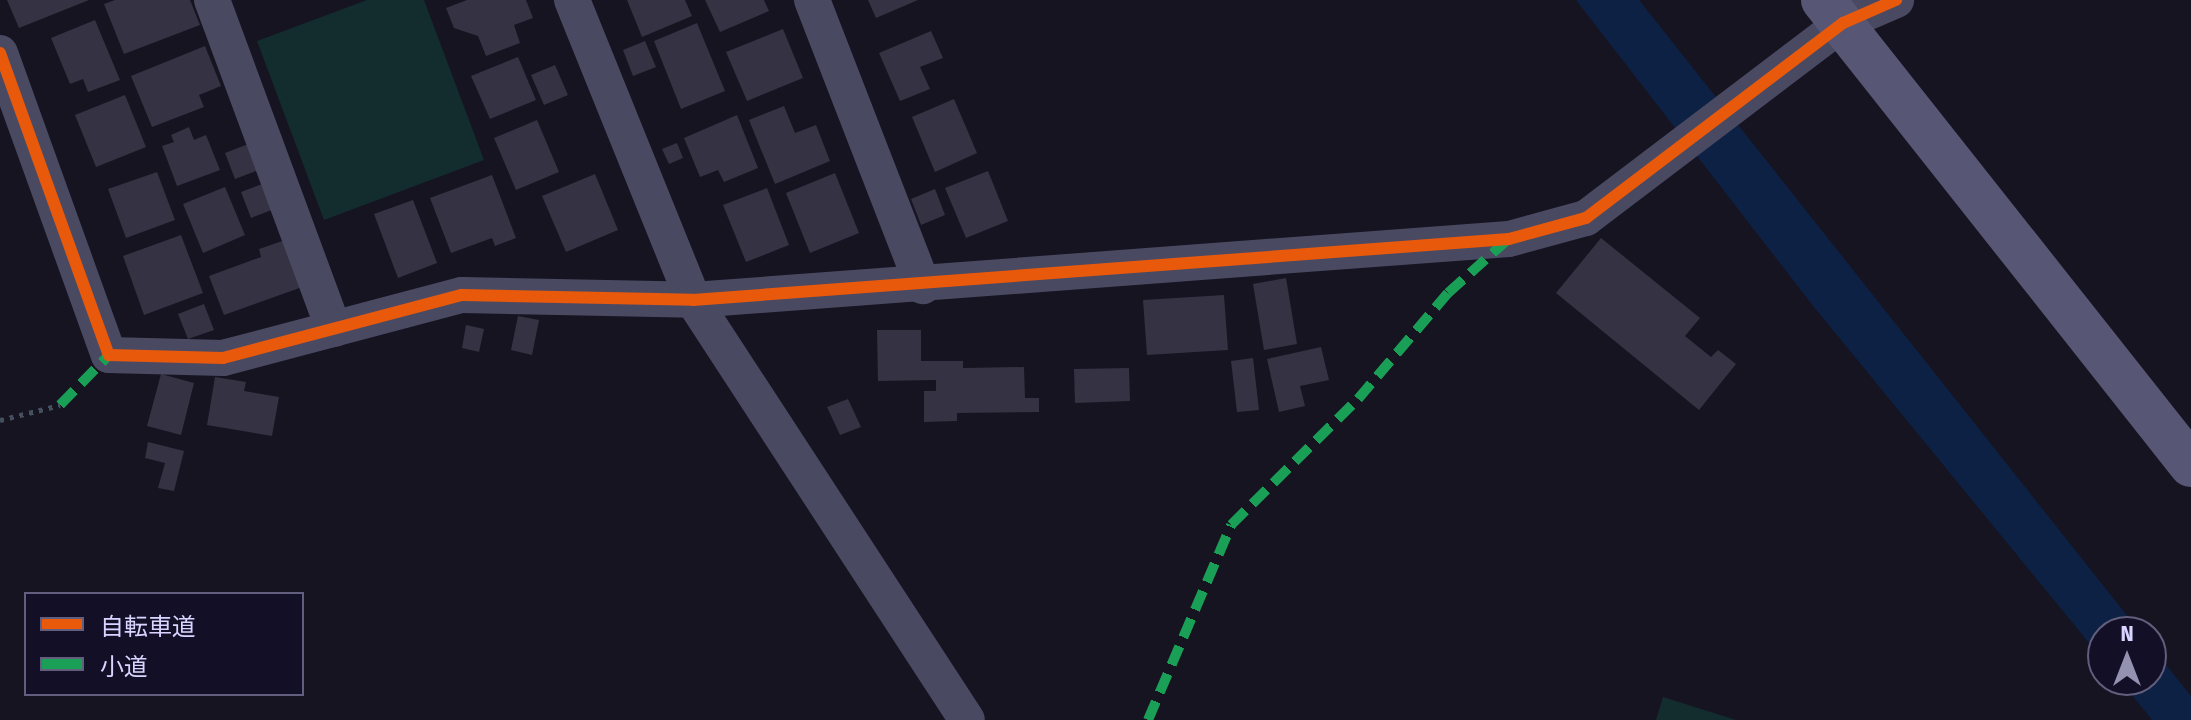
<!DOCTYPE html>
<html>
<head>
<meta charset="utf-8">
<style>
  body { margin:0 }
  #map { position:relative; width:2191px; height:720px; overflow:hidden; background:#161421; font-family:"Fira Sans Condensed","Noto Sans JP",sans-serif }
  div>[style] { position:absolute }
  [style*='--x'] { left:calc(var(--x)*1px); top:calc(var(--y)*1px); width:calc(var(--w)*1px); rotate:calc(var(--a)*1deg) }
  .green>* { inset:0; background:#132c2d }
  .water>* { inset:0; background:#0d2144 }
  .building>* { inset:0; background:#343243 }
  .path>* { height:5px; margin-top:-2.5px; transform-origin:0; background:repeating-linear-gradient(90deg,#44505f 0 4px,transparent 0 10px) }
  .street>* { height:36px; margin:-18px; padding:0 18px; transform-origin:18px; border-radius:18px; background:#4a4962 }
  .secondary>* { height:44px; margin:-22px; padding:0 22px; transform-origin:22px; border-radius:22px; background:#575674 }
  .quiet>* { height:10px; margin-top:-5px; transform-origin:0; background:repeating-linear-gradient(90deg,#1a9f57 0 20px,transparent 0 30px) }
  .cycleway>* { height:12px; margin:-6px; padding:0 6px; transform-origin:6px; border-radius:6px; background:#e8590c }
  span { translate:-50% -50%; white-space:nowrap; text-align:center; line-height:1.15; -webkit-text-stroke:7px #130f26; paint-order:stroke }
  .legend { position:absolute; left:24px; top:592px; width:280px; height:104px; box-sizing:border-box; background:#130f26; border:2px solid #625e7d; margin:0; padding:10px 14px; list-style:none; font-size:24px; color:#d9d4ff }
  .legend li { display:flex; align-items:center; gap:16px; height:40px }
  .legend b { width:40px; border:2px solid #625e7d }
  .north { position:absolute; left:2087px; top:616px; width:80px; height:80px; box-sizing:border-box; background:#130f26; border:2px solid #625e7d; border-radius:50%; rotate:0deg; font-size:22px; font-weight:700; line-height:32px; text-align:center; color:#d9d4ff }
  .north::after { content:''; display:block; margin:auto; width:28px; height:36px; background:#9591b1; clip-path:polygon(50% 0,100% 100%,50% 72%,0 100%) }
</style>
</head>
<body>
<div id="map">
  <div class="green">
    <div style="clip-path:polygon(367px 0,424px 0,484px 160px,324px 220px,257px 41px)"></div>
    <div style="clip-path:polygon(1663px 697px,1736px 720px,1656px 720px)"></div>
  </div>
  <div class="water">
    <div style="clip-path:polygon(1576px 0,1639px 0,2140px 632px,2103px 632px,2103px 660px,1814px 307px)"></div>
    <div style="clip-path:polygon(2151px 646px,2191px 696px,2191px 720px,2152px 720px,2120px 680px,2151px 680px)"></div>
  </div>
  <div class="building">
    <div style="clip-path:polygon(7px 0,89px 0,19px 28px)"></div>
    <div style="clip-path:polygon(115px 0,190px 0,200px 25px,124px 54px,104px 4px)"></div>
    <div style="clip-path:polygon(467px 0,526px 0,533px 18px,514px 25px,520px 43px,486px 56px,478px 36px,454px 28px,446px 8px)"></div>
    <div style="clip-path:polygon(627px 0,685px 0,692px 16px,642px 37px)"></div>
    <div style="clip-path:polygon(705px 0,764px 0,769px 11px,720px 32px)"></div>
    <div style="clip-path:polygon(868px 0,918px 0,876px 18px)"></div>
    <div style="clip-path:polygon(95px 20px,120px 80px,88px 92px,83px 79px,70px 84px,51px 38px)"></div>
    <div style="clip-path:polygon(697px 23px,725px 91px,681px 109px,654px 41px)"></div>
    <div style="clip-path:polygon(783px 29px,803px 78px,747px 101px,726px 52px)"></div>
    <div style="clip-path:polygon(931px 31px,943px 58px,920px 67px,930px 89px,900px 101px,879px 53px)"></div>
    <div style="clip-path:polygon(645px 41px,656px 67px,633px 76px,623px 50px)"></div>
    <div style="clip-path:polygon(205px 46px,221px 86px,199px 95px,204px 107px,152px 127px,131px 76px)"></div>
    <div style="clip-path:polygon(518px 57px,536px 100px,490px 119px,471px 76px)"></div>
    <div style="clip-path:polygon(555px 65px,568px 95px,544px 105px,531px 75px)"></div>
    <div style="clip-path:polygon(125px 95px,146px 147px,96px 167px,75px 115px)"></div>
    <div style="clip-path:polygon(954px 99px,977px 153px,935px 172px,912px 117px)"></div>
    <div style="clip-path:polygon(784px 106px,795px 133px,816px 125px,830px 161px,775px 184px,749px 120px)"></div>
    <div style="clip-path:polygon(737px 115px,758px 168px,724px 182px,718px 170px,700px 177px,684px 138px)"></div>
    <div style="clip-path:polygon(537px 120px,559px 172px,516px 190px,494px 138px)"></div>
    <div style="clip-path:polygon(189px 127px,194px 140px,206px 135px,220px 170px,177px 186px,162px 146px,174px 142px,171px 135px)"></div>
    <div style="clip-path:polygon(251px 143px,261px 169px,235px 179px,225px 153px)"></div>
    <div style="clip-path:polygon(677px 143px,683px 158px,669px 164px,662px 149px)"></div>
    <div style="clip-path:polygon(988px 171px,1008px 221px,966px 238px,945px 188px)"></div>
    <div style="clip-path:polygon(157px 172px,175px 220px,126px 238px,108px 189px)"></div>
    <div style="clip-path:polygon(835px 173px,859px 233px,810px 253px,786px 193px)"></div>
    <div style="clip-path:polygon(595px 174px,618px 230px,566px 252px,542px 196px)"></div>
    <div style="clip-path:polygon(492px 175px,516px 238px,495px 246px,492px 238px,451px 253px,430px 198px)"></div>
    <div style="clip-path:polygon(267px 182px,277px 208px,251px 218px,241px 192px)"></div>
    <div style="clip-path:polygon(225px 187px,245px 235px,203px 253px,183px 204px)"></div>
    <div style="clip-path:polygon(767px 188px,789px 245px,746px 262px,723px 205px)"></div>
    <div style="clip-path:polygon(935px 189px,945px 215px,921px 225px,911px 199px)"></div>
    <div style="clip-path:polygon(413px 200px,437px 263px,398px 278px,374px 214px)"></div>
    <div style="clip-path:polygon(181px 235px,203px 293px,144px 315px,123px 256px)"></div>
    <div style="clip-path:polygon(1601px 238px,1700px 318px,1685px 336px,1711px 357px,1718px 350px,1736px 364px,1699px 410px,1556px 293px)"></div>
    <div style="clip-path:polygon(288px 239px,305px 286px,224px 315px,209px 276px,261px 257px,259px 249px)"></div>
    <div style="clip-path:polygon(1286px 278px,1297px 344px,1264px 350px,1253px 284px)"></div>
    <div style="clip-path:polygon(1224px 295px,1228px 350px,1147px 355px,1143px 300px)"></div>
    <div style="clip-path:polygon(204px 304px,214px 330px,188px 339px,178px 314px)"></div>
    <div style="clip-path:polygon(518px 316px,539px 320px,532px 355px,511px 350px)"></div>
    <div style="clip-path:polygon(466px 325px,484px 329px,479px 352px,462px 348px)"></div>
    <div style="clip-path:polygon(877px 330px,921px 330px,921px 361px,963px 361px,963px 368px,1024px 367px,1025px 398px,1039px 398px,1039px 412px,957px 413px,957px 421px,924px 422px,924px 391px,936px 391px,936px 380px,878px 381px)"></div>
    <div style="clip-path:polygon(1321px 347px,1329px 380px,1300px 386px,1305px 406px,1279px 412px,1267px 359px)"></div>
    <div style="clip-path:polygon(1253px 358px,1259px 410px,1237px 412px,1231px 361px)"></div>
    <div style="clip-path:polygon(1129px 368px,1130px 401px,1075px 403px,1074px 369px)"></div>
    <div style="clip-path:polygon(161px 374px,194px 383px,181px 435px,147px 426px)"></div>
    <div style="clip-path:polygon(215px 377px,246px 382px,244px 391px,279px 397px,272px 436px,207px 425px)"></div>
    <div style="clip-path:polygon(848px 399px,861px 427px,840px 435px,827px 407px)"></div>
    <div style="clip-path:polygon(148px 442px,184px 451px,174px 491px,158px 488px,165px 463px,145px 458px)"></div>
  </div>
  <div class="path">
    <div style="--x:0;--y:420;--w:62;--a:-14"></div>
  </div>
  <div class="street">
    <div style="--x:212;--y:0;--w:351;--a:69.7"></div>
    <div style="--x:572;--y:0;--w:323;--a:68"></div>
    <div style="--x:693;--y:300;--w:501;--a:56.88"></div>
    <div style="--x:812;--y:0;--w:307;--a:68.8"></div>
    <div style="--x:0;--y:53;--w:321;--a:70.2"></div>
    <div style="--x:109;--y:355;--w:114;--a:1.5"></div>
    <div style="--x:223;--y:358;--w:247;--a:-14.8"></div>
    <div style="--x:462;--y:295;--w:231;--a:1.2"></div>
    <div style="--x:693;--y:300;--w:818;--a:-4.28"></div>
    <div style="--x:1509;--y:239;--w:80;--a:-15.3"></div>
    <div style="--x:1586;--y:218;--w:323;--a:-37.2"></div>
    <div style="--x:1843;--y:23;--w:58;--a:-23.5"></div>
  </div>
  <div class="secondary">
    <div style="--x:1823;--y:0;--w:593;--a:51.64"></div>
  </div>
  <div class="quiet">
    <div style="--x:60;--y:405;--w:70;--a:-45.6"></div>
    <div style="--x:1148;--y:720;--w:212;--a:-66.9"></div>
    <div style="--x:1231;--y:525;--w:179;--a:-44.8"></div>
    <div style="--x:1358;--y:399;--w:139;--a:-49.7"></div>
    <div style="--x:1448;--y:293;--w:78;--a:-41.9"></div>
  </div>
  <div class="cycleway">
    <div style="--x:0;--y:53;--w:321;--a:70.2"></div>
    <div style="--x:109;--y:355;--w:114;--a:1.5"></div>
    <div style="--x:223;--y:358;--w:247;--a:-14.8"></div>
    <div style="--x:462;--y:295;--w:231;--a:1.2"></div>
    <div style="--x:693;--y:300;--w:818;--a:-4.28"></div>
    <div style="--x:1509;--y:239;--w:80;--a:-15.3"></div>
    <div style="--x:1586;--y:218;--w:323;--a:-37.2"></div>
    <div style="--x:1843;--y:23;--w:58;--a:-23.5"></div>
  </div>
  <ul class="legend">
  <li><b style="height:10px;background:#e8590c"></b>自転車道</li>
  <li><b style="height:10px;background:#1a9f57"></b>小道</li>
  </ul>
  <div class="north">N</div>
</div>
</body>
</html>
